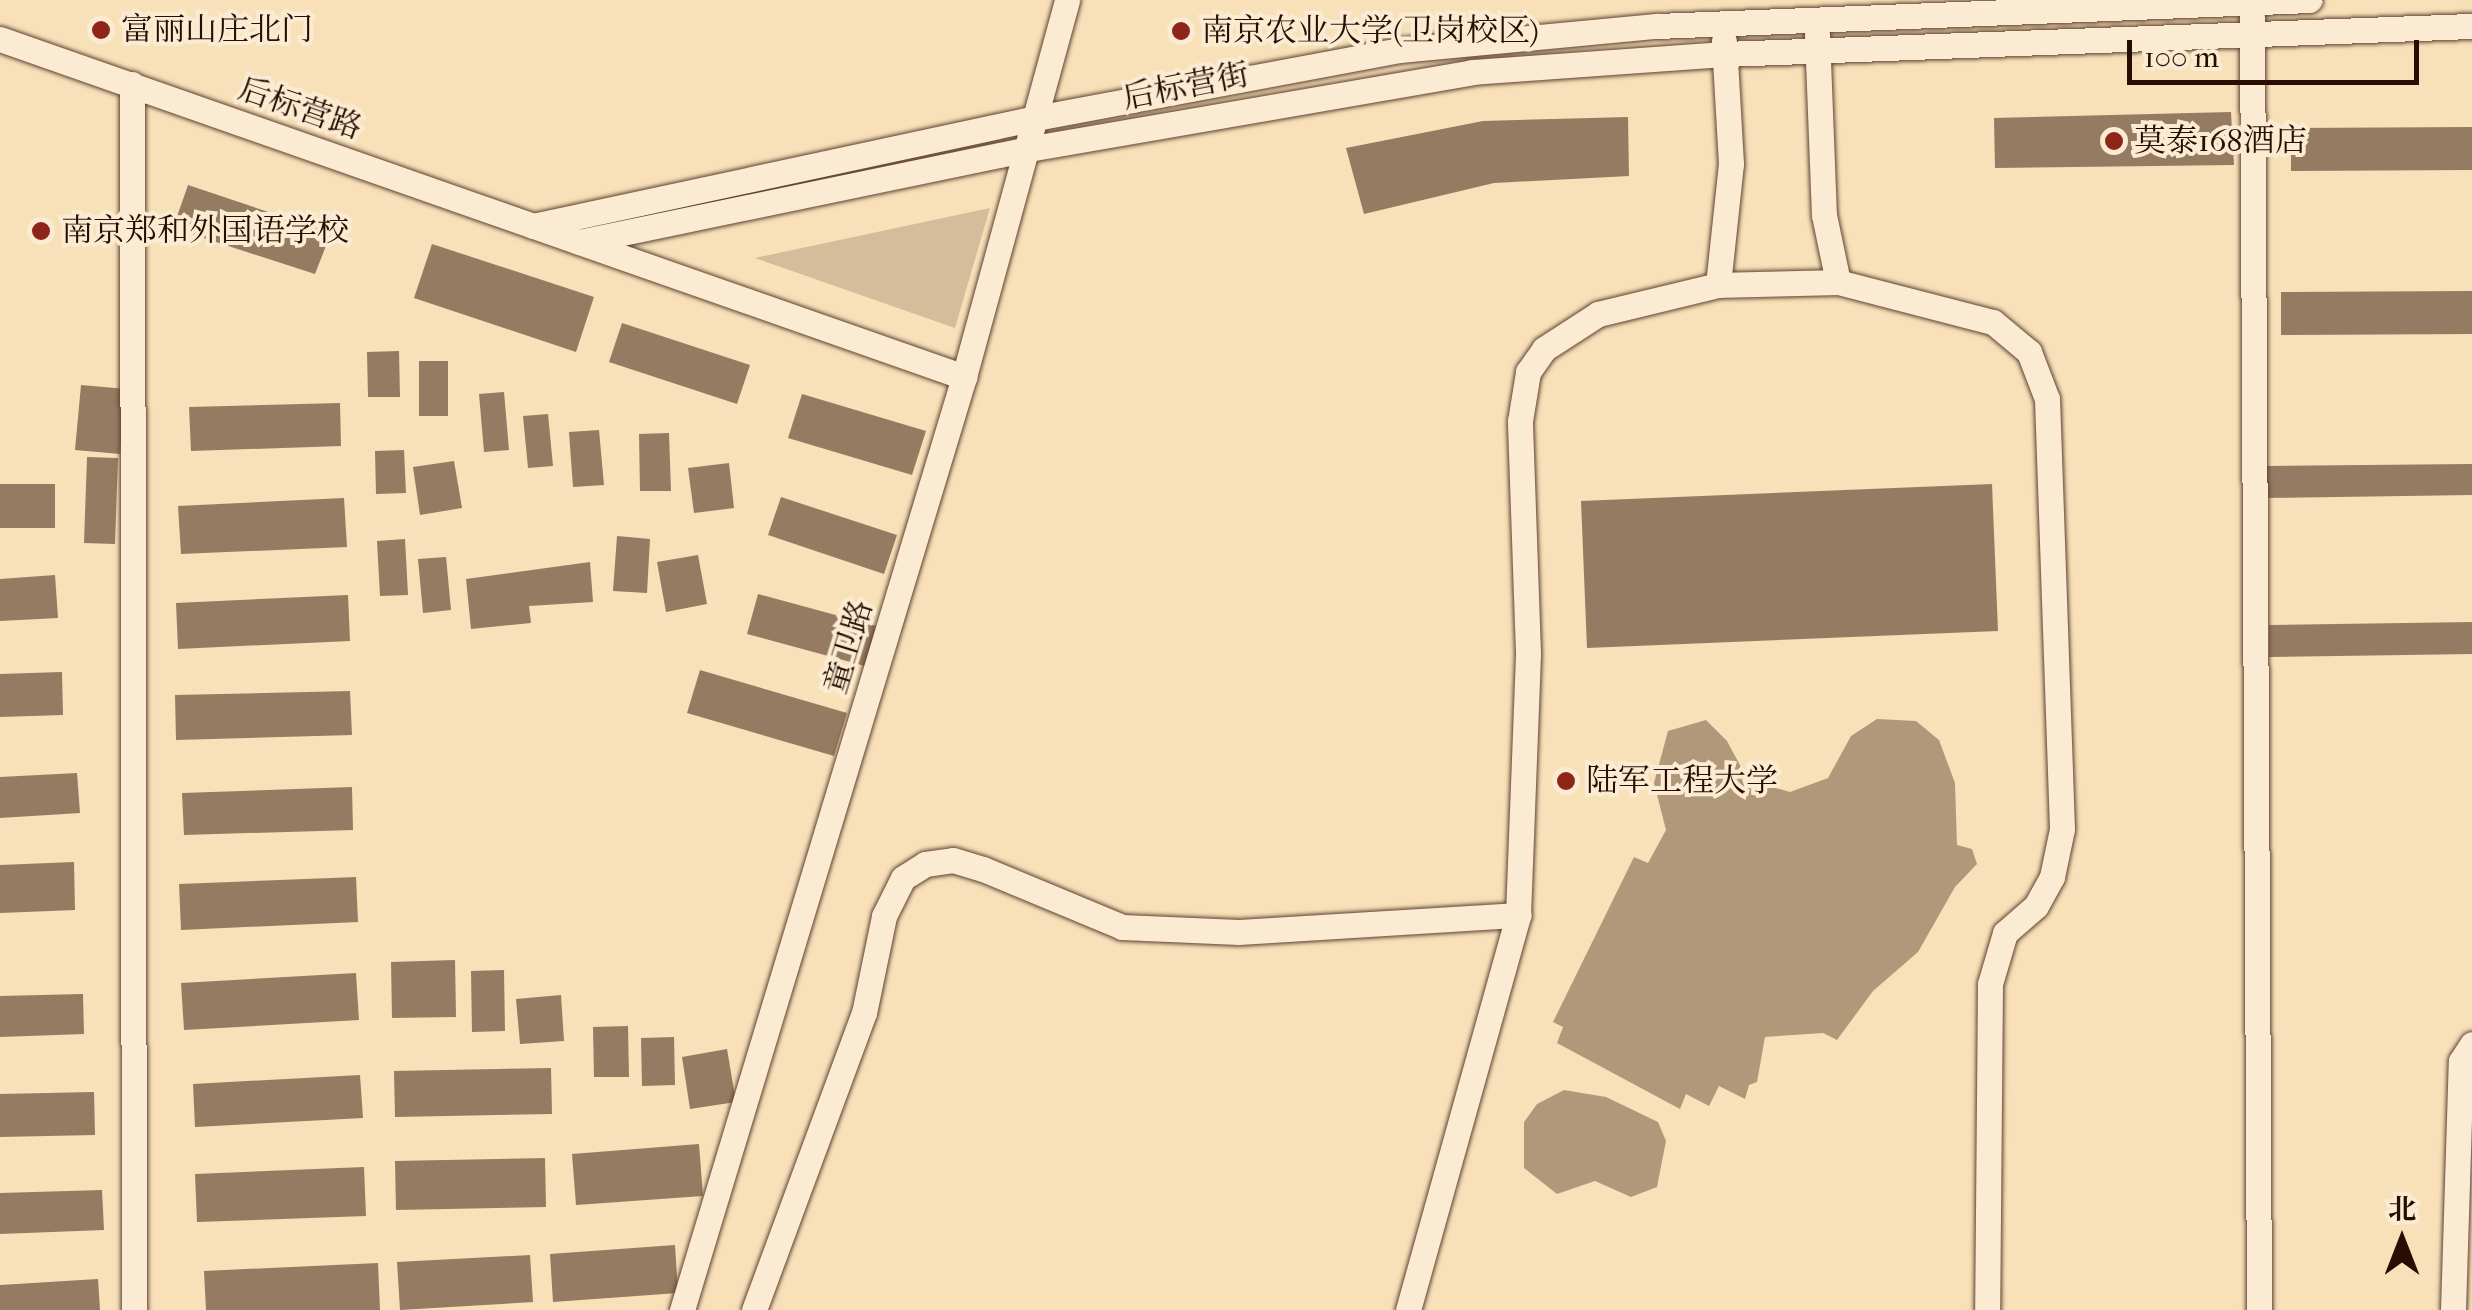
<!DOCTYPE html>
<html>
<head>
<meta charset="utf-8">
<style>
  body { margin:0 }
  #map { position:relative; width:2472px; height:1310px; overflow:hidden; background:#f8e0b9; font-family:"IM FELL French Canon","Noto Serif SC",serif }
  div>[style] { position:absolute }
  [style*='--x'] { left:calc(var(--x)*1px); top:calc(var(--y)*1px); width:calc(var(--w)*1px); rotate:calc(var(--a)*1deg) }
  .green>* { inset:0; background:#d5bc9a }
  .water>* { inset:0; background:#b2987b }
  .building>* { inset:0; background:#957b61 }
  .roads { filter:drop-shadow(0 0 2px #5e4230) drop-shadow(0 0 2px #5e4230) }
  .minor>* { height:25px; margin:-12.5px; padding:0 12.5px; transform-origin:12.5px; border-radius:12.5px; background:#faebd2 }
  .dots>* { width:28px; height:28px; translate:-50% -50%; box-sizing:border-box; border:5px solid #faebd2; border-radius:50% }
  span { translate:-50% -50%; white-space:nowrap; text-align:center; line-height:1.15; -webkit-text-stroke:8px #faebd2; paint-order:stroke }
  .poi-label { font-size:32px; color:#2a0d02 }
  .left { translate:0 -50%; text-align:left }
  .street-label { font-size:32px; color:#2a0d02 }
  .north { position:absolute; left:2352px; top:1190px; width:100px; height:100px; -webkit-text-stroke:8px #faebd2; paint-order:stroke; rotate:0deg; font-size:28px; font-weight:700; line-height:40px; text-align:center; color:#2a0d02 }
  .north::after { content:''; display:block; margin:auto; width:35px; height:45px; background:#2a0d02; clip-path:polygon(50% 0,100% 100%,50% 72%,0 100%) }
  .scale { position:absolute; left:2127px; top:40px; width:292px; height:45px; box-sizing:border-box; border:5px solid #2a0d02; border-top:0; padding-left:12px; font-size:30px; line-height:35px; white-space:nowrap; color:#2a0d02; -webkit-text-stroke:8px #faebd2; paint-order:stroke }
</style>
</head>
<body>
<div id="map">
  <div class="green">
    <div style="clip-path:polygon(990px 208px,955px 328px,755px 258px)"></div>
  </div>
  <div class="water">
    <div style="clip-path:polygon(1877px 719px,1916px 721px,1939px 740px,1955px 783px,1957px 845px,1972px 849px,1977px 864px,1955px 887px,1918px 952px,1873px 991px,1837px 1040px,1823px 1033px,1765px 1037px,1757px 1082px,1749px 1085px,1745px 1099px,1719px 1086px,1709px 1106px,1686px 1094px,1680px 1109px,1557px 1043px,1563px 1027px,1553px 1022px,1634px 857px,1648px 863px,1666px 830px,1654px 783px,1668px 731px,1706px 720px,1727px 741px,1748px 780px,1790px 792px,1828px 778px,1851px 736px)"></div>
    <div style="clip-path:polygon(1564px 1090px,1606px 1097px,1658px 1122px,1666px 1141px,1657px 1187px,1631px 1197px,1595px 1181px,1557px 1194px,1524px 1168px,1524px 1122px,1537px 1104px)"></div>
  </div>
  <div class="building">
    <div style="clip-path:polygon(2231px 112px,2234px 165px,1995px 168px,1994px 118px)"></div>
    <div style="clip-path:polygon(1628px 117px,1629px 176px,1494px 183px,1364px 214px,1346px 148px,1483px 121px)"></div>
    <div style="clip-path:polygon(2472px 127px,2472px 170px,2291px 171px,2291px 128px)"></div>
    <div style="clip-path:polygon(188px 185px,331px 233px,315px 274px,173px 228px)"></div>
    <div style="clip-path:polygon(432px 244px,594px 297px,576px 352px,414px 298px)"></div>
    <div style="clip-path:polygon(2472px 291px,2472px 334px,2281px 335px,2281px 292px)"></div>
    <div style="clip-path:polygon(622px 323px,750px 365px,737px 404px,609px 362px)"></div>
    <div style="clip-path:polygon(399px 351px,400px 397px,368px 397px,367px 352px)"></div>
    <div style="clip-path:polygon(419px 361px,448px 361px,448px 416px,419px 416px)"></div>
    <div style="clip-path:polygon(81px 385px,126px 389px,120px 454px,75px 450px)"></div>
    <div style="clip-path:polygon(504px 392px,509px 450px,484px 452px,479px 394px)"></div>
    <div style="clip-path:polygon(802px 394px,926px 431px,912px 475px,788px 438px)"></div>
    <div style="clip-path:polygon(340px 403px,341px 446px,191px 451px,189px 407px)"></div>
    <div style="clip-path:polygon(548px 414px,553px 466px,528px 468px,523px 416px)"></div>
    <div style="clip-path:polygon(599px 430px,604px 485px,573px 487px,569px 432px)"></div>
    <div style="clip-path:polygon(669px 433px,671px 491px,640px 491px,639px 434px)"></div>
    <div style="clip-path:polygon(404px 450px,406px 493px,376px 494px,375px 451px)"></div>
    <div style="clip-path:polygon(87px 457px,118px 458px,115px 544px,84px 543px)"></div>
    <div style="clip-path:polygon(454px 461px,462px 508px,420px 515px,413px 467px)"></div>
    <div style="clip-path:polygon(729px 463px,734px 508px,694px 513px,688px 468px)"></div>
    <div style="clip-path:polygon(2472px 464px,2472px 495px,2265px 498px,2265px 466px)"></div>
    <div style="clip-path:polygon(0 484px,55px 484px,55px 528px,0 528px)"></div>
    <div style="clip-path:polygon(1992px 484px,1998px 631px,1587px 648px,1581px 501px)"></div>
    <div style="clip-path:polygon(781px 497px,897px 535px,884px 574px,768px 535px)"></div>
    <div style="clip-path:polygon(344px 498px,347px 547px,181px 554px,178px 506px)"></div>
    <div style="clip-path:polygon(617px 536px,650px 539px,647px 593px,613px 591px)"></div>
    <div style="clip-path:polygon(405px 539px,408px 595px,380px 596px,377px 541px)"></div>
    <div style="clip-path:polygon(698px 555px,707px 604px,666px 612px,657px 562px)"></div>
    <div style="clip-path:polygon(446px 557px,451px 610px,423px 613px,418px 559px)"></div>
    <div style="clip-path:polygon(590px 562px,593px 602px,529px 606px,531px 623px,471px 629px,466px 579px)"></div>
    <div style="clip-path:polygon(55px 575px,58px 618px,0 621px,0 579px)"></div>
    <div style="clip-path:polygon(758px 594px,876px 626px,865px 666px,747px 634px)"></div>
    <div style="clip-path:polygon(348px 595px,350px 641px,178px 649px,176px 603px)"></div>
    <div style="clip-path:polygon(2472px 622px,2472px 654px,2269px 657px,2269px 625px)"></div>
    <div style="clip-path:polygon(700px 670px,847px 713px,834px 756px,687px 713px)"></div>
    <div style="clip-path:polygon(62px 672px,63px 715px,0 717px,0 674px)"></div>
    <div style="clip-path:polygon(350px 691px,352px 735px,176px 740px,175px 695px)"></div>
    <div style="clip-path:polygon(77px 773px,80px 813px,0 818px,0 777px)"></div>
    <div style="clip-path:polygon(352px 787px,353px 830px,184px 835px,182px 793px)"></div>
    <div style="clip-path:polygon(74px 862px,75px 910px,0 913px,0 865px)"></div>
    <div style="clip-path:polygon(356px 877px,358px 922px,181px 930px,179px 884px)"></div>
    <div style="clip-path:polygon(455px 960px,456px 1017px,392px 1018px,391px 962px)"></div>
    <div style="clip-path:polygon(504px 970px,505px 1031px,472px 1032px,471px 971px)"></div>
    <div style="clip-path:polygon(356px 973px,359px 1020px,184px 1030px,181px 983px)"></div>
    <div style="clip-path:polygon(83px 994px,84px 1034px,0 1037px,0 996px)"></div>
    <div style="clip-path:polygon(561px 995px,564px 1041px,520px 1044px,516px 999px)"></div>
    <div style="clip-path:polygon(628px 1026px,629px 1077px,594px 1077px,593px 1027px)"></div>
    <div style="clip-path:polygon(674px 1037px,675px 1085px,642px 1086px,641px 1038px)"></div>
    <div style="clip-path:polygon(727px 1049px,736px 1102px,690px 1109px,682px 1057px)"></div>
    <div style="clip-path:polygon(551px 1068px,552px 1114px,395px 1117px,394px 1071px)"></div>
    <div style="clip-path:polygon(360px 1075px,363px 1118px,195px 1127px,193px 1084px)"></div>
    <div style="clip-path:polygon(94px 1092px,95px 1135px,0 1137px,0 1094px)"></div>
    <div style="clip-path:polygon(699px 1144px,703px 1196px,576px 1205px,572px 1154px)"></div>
    <div style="clip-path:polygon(545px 1158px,546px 1207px,396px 1210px,395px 1161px)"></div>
    <div style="clip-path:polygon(364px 1167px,366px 1216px,197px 1222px,195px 1174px)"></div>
    <div style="clip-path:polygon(102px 1190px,104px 1230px,0 1234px,0 1193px)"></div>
    <div style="clip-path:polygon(675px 1245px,678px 1293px,553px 1302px,550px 1254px)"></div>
    <div style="clip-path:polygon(530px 1255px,533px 1302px,400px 1310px,397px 1262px)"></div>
    <div style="clip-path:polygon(378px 1263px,380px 1310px,206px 1310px,204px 1271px)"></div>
    <div style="clip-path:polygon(98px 1279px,100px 1310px,0 1310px,0 1285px)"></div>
  </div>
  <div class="roads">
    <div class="minor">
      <div style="--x:2252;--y:17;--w:1293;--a:89.69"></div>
      <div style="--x:1817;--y:34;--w:181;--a:87.8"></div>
      <div style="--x:1824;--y:215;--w:68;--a:78.2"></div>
      <div style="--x:1838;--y:282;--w:160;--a:14.5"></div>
      <div style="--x:1993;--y:322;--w:47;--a:39.8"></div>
      <div style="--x:2029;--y:352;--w:50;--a:69"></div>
      <div style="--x:2047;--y:399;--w:430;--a:88"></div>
      <div style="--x:2062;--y:829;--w:49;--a:101.8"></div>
      <div style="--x:2052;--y:877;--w:33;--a:119"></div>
      <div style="--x:2036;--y:906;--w:41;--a:138.9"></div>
      <div style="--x:2005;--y:933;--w:53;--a:106.4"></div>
      <div style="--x:1990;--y:984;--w:326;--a:90.5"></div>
      <div style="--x:0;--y:39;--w:1022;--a:19.32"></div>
      <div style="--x:132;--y:84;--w:1226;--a:89.91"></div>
      <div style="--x:533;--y:226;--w:514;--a:-12.12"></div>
      <div style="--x:1036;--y:118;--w:371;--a:-10.6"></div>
      <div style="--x:1401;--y:50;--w:257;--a:-5.4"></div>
      <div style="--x:1657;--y:26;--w:653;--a:-2.28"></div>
      <div style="--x:579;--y:242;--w:459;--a:-11.7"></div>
      <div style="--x:1028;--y:149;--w:451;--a:-9.8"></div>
      <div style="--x:1472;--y:72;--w:254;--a:-4.1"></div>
      <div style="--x:1725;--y:54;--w:748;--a:-2.15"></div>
      <div style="--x:1718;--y:285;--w:120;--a:-1.4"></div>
      <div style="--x:682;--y:1310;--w:975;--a:-73.18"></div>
      <div style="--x:964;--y:377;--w:391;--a:-74.7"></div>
      <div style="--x:754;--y:1310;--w:317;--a:-69.7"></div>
      <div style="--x:864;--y:1013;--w:99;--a:-78.3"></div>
      <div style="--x:884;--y:916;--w:42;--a:-63.4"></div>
      <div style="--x:903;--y:878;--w:26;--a:-32"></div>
      <div style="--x:925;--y:864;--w:28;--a:-8"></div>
      <div style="--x:953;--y:860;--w:31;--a:17"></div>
      <div style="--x:983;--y:869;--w:151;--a:22.6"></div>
      <div style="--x:1122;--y:927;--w:117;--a:2.4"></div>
      <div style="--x:1239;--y:932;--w:280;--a:-3.5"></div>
      <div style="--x:1408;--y:1310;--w:410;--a:-74.4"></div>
      <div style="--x:1518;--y:915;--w:262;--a:-87.8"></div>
      <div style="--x:1528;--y:653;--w:232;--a:-92"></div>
      <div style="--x:1520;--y:421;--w:50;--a:-80.7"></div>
      <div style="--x:1528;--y:372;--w:28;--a:-55"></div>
      <div style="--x:1544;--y:349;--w:64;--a:-32.9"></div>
      <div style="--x:1598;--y:314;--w:123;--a:-13.6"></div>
      <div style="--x:1718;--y:285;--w:122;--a:-83.9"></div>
      <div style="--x:1731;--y:164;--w:123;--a:-93.3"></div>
      <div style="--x:2453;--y:1310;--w:249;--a:-88.2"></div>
      <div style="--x:2461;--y:1061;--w:20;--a:-57"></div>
    </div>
  </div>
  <div class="dots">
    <div style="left:101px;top:30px;background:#8f2418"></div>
    <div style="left:1181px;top:31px;background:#8f2418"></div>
    <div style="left:2114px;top:141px;background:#8f2418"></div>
    <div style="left:41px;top:231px;background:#8f2418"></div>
    <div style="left:1566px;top:781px;background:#8f2418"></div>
  </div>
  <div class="poi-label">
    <span class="left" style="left:121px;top:30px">富丽山庄北门</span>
    <span class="left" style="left:1201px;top:31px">南京农业大学(卫岗校区)</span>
    <span class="left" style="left:2134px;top:141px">莫泰168酒店</span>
    <span class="left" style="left:61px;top:231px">南京郑和外国语学校</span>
    <span class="left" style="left:1586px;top:781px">陆军工程大学</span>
  </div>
  <div class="street-label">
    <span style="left:1186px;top:87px;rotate:-11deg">后标营街</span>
    <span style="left:300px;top:109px;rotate:19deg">后标营路</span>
    <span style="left:849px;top:647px;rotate:-73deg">童卫路</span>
  </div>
  <div class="north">北</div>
  <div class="scale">100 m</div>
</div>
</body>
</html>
